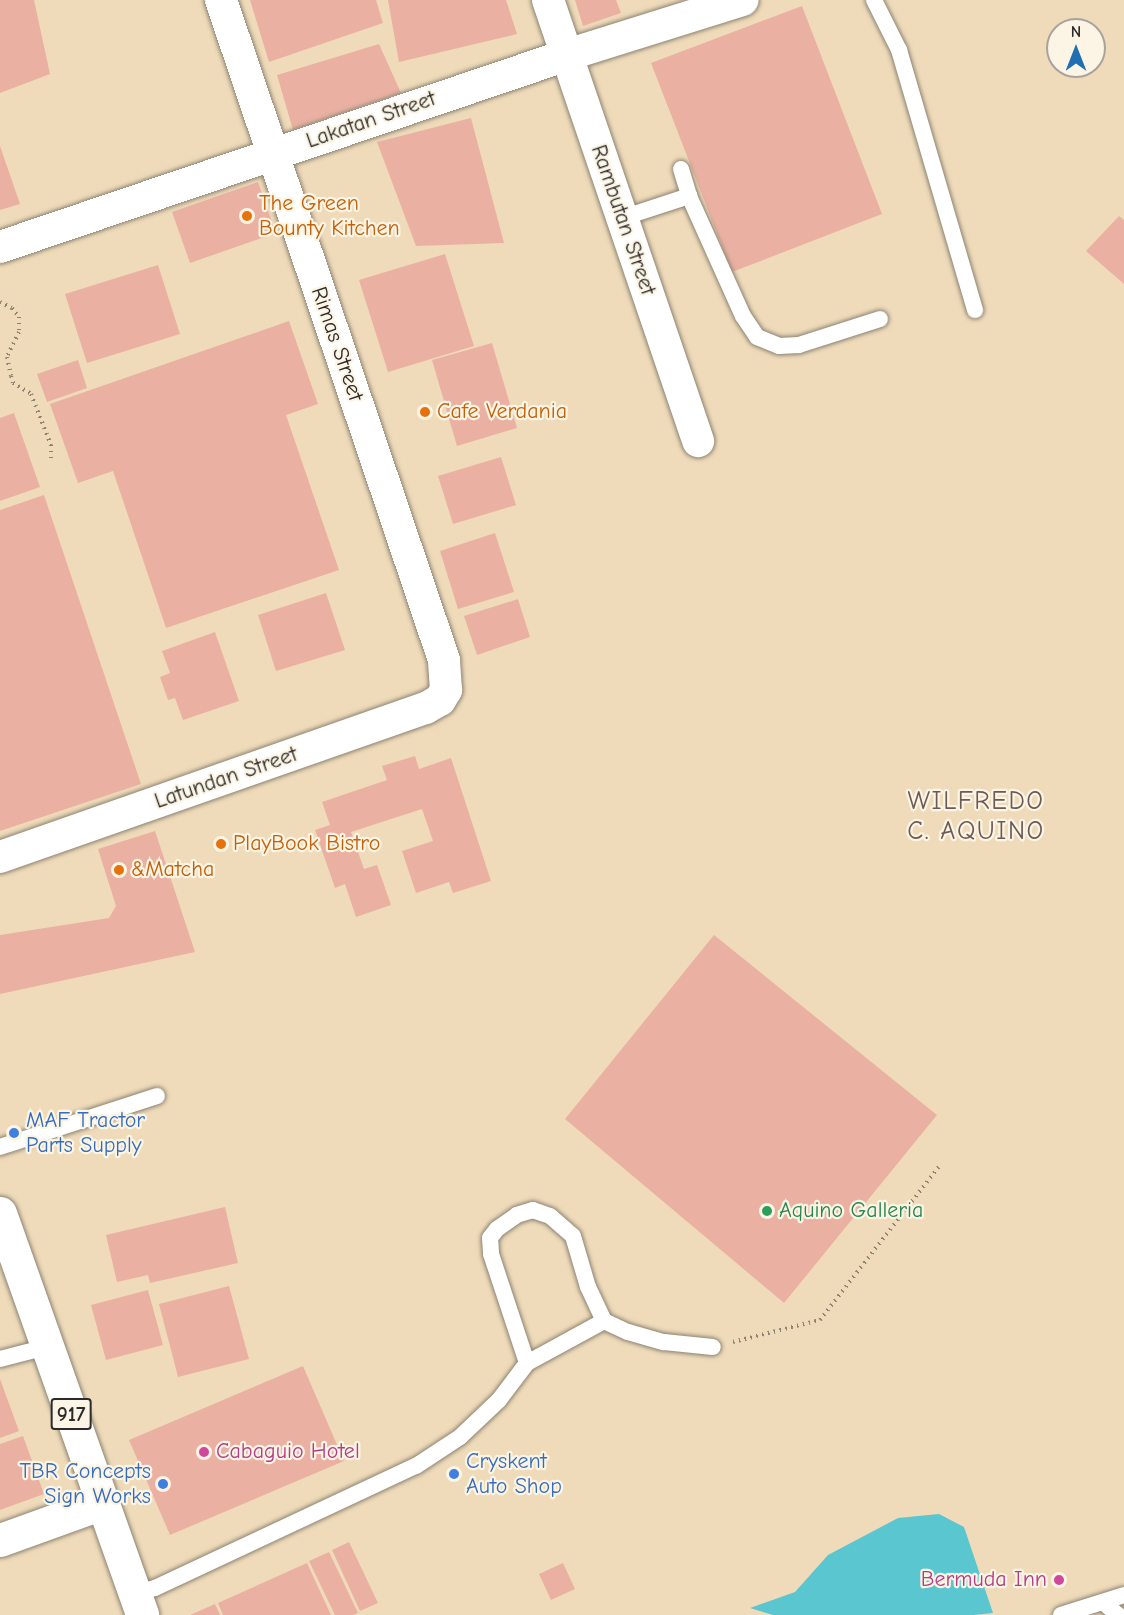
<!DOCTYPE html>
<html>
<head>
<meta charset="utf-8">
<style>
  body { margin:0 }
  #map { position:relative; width:1124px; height:1615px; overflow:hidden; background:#efdbba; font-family:"Comic Neue",sans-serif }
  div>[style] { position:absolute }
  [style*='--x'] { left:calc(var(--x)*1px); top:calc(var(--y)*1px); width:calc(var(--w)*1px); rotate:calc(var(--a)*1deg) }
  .water>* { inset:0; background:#5ac6d0 }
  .building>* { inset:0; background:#eab1a3 }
  .path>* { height:4px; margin-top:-2px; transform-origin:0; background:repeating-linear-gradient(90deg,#8d8372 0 1.5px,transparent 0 6px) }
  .roads { filter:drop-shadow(0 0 2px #8d8372) drop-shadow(0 0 2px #8d8372) }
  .service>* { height:16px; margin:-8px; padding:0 8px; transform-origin:8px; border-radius:8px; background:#fff }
  .minor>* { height:32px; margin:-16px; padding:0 16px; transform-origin:16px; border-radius:16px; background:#fff }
  .tertiary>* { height:33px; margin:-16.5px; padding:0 16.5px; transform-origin:16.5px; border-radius:16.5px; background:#fff }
  .primary>* { height:33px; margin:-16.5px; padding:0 16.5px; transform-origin:16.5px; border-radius:16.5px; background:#fff }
  .dots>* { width:16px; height:16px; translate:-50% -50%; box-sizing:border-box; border:3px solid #fcf5e5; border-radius:50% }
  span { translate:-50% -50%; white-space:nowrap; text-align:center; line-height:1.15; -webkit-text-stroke:4.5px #fcf5e5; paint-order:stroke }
  .shield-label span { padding:2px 4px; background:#fcf5e5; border:2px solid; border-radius:4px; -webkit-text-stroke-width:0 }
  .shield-label { font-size:21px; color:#2b2b2b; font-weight:700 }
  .street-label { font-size:22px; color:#2b2b2b }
  .food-label { font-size:22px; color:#c56008 }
  .left { translate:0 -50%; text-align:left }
  .shop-label { font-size:22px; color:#366cbe }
  .right { translate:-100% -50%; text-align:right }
  .leisure-label { font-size:22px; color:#27864d }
  .hotel-label { font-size:22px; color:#b23c85 }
  .quarter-label { font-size:26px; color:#6e5a55; letter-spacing:1.5px }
  .north { position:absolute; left:1046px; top:18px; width:60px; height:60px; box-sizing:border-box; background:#fcf5e5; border:2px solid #a8a49b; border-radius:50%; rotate:0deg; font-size:16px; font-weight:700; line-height:24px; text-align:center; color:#2b2b2b }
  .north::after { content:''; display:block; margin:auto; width:21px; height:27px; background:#1f6fb2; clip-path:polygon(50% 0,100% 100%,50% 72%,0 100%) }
</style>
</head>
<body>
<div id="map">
  <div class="water">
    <div style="clip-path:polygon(939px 1514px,964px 1527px,993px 1613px,974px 1615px,773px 1615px,750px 1608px,795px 1592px,828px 1555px,898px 1518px)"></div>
  </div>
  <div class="building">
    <div style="clip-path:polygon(0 0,34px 0,50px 74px,0 93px)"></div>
    <div style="clip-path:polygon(250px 0,376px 0,383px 23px,269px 62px)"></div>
    <div style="clip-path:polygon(388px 0,506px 0,517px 34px,399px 62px)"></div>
    <div style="clip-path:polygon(575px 0,616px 0,621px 13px,583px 26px)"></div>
    <div style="clip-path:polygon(802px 6px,882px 214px,732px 272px,651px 63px)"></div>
    <div style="clip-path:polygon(379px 44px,401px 93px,293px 130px,277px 75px)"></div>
    <div style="clip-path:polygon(471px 118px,504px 243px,416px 246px,377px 142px)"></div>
    <div style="clip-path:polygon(0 146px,20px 204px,0 210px)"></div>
    <div style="clip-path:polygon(258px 182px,276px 233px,190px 263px,172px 212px)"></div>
    <div style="clip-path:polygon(1119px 216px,1124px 220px,1124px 284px,1086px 251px)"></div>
    <div style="clip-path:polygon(445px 254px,474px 346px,388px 372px,359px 280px)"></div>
    <div style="clip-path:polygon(158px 265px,180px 334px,87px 363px,65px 294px)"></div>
    <div style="clip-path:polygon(289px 321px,318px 404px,286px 415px,339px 570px,166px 628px,113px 471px,78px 483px,50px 404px)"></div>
    <div style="clip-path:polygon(492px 343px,517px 428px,457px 446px,432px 360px)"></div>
    <div style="clip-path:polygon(78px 360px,87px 388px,47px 402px,37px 374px)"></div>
    <div style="clip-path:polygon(14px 413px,40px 487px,0 501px,0 418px)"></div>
    <div style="clip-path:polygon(501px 457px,516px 505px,453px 524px,438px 476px)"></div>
    <div style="clip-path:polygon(44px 495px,141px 784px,0 831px,0 510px)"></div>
    <div style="clip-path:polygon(495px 533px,514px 592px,458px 609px,440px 551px)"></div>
    <div style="clip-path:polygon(326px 593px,345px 650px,276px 671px,258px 615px)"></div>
    <div style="clip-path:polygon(518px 599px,530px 637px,477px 655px,464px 616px)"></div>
    <div style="clip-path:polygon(215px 632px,239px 701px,183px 720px,175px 698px,168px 700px,160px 677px,170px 673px,162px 651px)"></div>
    <div style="clip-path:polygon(415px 756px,419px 769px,451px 758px,491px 881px,453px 893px,449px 882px,416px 893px,402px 851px,433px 841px,422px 809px,351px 832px,364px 869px,377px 865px,391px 905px,356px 917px,345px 884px,335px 888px,315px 830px,330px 825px,322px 802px,387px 780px,382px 766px)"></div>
    <div style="clip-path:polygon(155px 831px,195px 952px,0 994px,0 935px,109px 918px,116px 906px,98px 849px)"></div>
    <div style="clip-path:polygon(714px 935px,937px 1115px,784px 1303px,565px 1119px)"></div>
    <div style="clip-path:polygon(225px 1207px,238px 1263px,150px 1283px,148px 1275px,117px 1282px,106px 1235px)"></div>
    <div style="clip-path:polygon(229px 1286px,249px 1359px,178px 1377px,159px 1304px)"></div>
    <div style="clip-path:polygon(148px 1290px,163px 1345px,106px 1360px,91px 1305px)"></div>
    <div style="clip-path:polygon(303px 1366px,344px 1461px,170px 1535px,129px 1440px)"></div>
    <div style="clip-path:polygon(0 1379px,19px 1431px,0 1438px)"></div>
    <div style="clip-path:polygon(23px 1436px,44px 1494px,0 1510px,0 1444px)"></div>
    <div style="clip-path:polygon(349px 1542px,378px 1603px,360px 1611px,332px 1550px)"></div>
    <div style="clip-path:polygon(329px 1552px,358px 1613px,353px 1615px,335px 1615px,309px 1561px)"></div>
    <div style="clip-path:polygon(307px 1563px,331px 1615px,223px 1615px,218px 1603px)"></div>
    <div style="clip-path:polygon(563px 1563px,575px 1589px,551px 1600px,539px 1574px)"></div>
    <div style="clip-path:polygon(215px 1604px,220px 1615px,190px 1615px)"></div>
  </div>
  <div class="path">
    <div style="--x:0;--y:302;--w:13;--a:27"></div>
    <div style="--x:12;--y:308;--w:11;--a:52"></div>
    <div style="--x:19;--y:317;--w:15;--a:90"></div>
    <div style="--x:19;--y:332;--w:28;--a:116"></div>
    <div style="--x:7;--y:357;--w:19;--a:78"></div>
    <div style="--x:11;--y:376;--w:7;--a:74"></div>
    <div style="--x:13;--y:383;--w:21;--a:31"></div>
    <div style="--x:31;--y:394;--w:55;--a:68.6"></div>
    <div style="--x:51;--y:445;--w:14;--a:90"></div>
    <div style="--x:733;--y:1342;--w:90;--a:-14.2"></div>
    <div style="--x:820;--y:1320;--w:197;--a:-52.2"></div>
  </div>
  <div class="roads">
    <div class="service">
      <div style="--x:874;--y:0;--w:56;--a:63.4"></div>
      <div style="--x:899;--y:50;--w:271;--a:73.7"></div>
      <div style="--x:681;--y:169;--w:28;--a:73"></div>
      <div style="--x:689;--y:196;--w:132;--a:65.8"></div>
      <div style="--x:743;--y:316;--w:25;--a:56"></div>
      <div style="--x:757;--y:337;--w:24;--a:22"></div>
      <div style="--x:779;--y:346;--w:20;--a:-3"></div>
      <div style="--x:799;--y:345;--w:85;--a:-17.8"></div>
      <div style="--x:622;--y:218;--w:71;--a:-18.2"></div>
      <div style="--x:0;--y:1147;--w:165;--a:-18"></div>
      <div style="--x:604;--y:1321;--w:26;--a:25"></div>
      <div style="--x:628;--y:1332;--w:37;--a:16"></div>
      <div style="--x:664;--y:1342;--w:49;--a:5.8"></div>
      <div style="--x:0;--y:1359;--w:48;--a:-14.6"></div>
      <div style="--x:135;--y:1594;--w:21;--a:-17"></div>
      <div style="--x:155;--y:1588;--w:288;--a:-25.1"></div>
      <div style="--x:416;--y:1466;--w:53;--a:-33.4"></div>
      <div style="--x:460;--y:1437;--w:54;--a:-43.5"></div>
      <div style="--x:499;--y:1400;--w:46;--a:-52.9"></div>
      <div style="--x:527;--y:1363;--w:88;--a:-28.6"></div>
      <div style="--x:604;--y:1321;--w:38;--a:-115"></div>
      <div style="--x:588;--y:1287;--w:53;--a:-106.4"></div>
      <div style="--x:573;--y:1236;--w:30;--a:-139"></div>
      <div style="--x:550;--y:1216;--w:18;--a:-161"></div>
      <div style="--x:533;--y:1210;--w:17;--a:163"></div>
      <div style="--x:517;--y:1215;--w:24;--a:145"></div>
      <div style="--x:497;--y:1229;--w:11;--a:128"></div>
      <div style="--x:490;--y:1238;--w:16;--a:86"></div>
      <div style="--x:491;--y:1254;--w:115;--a:71.7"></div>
      <div style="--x:1103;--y:1602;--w:20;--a:41"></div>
      <div style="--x:1061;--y:1615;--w:66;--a:-17.6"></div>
    </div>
    <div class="minor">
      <div style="--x:548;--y:0;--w:466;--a:71.2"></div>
      <div style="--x:0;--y:247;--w:599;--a:-18.71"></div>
      <div style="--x:567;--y:55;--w:184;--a:-17.4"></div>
      <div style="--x:0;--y:857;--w:451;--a:-19.3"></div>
      <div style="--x:426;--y:708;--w:16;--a:-30"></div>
      <div style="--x:440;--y:700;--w:12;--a:-59"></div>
      <div style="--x:446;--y:690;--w:30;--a:-94"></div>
      <div style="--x:444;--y:660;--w:697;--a:-108.67"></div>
    </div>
    <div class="tertiary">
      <div style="--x:0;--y:1540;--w:109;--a:-19.8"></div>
    </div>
    <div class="primary">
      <div style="--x:0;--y:1213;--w:426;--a:70.5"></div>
    </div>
  </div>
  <div class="dots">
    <div style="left:247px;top:216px;background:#e8710a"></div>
    <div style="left:425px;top:412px;background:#e8710a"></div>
    <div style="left:221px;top:844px;background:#e8710a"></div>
    <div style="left:119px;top:870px;background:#e8710a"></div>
    <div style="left:14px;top:1133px;background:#3f7fe0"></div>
    <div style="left:767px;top:1211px;background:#2e9e5b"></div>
    <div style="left:204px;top:1452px;background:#d1479c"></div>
    <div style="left:454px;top:1474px;background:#3f7fe0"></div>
    <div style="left:163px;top:1484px;background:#3f7fe0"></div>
    <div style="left:1059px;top:1580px;background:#d1479c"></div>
  </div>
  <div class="shield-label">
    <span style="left:71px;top:1414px">917</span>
  </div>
  <div class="street-label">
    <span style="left:371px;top:120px;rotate:-19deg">Lakatan Street</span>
    <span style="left:623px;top:220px;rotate:71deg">Rambutan Street</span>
    <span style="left:337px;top:344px;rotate:71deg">Rimas Street</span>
    <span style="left:226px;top:778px;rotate:-19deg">Latundan Street</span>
  </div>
  <div class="food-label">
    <span class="left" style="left:259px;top:216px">The Green<br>Bounty Kitchen</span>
    <span class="left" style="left:437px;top:412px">Cafe Verdania</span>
    <span class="left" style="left:233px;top:844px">PlayBook Bistro</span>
    <span class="left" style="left:131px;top:870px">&amp;Matcha</span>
  </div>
  <div class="shop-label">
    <span class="left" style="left:26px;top:1133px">MAF Tractor<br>Parts Supply</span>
    <span class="left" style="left:466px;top:1474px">Cryskent<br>Auto Shop</span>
    <span class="right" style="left:151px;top:1484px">TBR Concepts<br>Sign Works</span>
  </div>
  <div class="leisure-label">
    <span class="left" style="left:779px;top:1211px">Aquino Galleria</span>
  </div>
  <div class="hotel-label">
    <span class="left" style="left:216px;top:1452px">Cabaguio Hotel</span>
    <span class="right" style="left:1047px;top:1580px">Bermuda Inn</span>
  </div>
  <div class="quarter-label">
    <span style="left:976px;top:817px">WILFREDO<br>C. AQUINO</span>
  </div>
  <div class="north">N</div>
</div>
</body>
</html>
